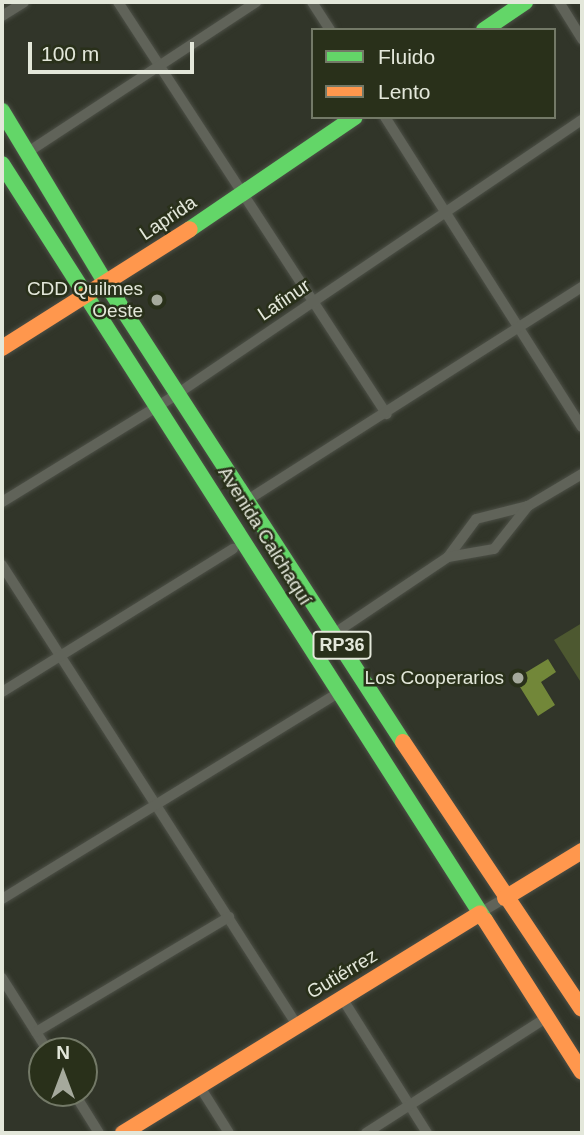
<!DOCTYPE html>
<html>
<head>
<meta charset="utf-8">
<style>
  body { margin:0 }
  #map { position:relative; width:584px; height:1135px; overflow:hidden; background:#313529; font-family:Helvetica,sans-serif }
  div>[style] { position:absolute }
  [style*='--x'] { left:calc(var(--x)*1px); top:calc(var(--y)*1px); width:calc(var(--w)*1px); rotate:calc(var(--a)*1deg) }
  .green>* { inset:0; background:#4d5830 }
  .water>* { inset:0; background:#728739 }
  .roads { filter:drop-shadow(0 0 2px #4d5047) drop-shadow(0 0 2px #4d5047) }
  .street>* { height:10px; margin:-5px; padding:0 5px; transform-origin:5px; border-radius:5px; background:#606359 }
  .fast>* { height:16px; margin:-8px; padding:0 8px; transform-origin:8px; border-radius:8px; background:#63d668 }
  .slow>* { height:16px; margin:-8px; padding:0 8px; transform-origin:8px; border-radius:8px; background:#ff974d }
  .dots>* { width:19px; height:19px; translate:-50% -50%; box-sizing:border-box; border:4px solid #29301a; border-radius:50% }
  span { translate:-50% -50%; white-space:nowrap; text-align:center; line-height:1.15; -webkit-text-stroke:5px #29301a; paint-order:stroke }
  .shield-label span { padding:2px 5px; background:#29301a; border:2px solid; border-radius:5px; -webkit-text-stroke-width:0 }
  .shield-label { font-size:18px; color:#e3e7da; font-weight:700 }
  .street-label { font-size:19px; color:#e3e7da }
  .poi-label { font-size:19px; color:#e3e7da }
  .right { translate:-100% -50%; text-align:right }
  .frame { position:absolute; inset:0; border:4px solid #e3e7da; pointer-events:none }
  .legend { position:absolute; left:311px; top:28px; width:245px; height:91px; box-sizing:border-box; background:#29301a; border:2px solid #737967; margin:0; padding:9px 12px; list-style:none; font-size:21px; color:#e3e7da }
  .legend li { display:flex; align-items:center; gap:14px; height:35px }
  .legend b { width:35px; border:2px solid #737967 }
  .north { position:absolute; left:28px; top:1037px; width:70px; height:70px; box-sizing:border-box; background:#29301a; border:2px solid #737967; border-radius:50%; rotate:0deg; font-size:19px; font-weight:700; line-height:28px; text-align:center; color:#e3e7da }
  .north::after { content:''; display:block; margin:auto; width:24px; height:32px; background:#a5a99c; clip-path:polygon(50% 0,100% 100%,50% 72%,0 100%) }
  .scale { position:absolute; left:28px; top:42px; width:166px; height:32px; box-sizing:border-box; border:4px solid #e3e7da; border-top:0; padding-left:9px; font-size:21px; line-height:24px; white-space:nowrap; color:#e3e7da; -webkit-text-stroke:5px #29301a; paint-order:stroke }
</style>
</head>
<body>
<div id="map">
  <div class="green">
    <div style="clip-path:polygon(582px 623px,582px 684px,554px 640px)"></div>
  </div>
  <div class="water">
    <div style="clip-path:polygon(548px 659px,556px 672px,541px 682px,555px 705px,538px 716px,515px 679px)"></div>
  </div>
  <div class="roads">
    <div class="street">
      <div style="--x:118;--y:2;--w:492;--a:56.9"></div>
      <div style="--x:312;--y:2;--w:33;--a:57"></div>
      <div style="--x:559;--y:2;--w:44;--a:58.1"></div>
      <div style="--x:2;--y:16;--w:26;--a:-32"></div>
      <div style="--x:385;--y:117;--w:367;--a:57.6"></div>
      <div style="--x:28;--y:152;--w:273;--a:-33.3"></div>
      <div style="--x:249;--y:499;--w:395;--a:-32.5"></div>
      <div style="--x:2;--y:502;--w:198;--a:-31.6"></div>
      <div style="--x:171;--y:398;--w:496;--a:-34.1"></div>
      <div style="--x:448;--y:557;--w:47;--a:-53.6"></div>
      <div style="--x:476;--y:519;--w:54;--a:-14"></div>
      <div style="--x:528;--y:506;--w:63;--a:-30.7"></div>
      <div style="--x:2;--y:565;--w:546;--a:57.33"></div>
      <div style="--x:335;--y:633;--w:136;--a:-33.9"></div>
      <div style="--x:448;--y:557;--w:47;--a:-9.9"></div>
      <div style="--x:494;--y:549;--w:55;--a:-51.7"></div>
      <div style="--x:2;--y:692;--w:272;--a:-31.8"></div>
      <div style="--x:2;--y:899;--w:396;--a:-31.5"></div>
      <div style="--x:480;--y:913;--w:29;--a:-31"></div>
      <div style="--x:2;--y:978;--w:86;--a:57.8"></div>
      <div style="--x:342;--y:998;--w:160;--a:57.8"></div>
      <div style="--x:36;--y:1032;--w:225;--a:-30.8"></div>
      <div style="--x:200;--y:1087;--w:54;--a:57.8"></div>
      <div style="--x:74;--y:1093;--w:47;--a:58"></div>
      <div style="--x:366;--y:1133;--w:214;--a:-32.6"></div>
    </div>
    <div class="fast">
      <div style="--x:484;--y:30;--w:50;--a:-34.3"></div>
      <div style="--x:2;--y:111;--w:203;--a:58.9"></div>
      <div style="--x:107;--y:285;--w:544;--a:57.07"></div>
      <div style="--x:2;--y:164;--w:897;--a:57.43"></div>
      <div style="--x:190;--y:229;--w:199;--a:-34.2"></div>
    </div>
    <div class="slow">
      <div style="--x:2;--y:348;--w:222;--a:-32.3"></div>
      <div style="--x:403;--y:742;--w:321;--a:56.2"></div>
      <div style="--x:505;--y:898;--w:90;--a:-31.4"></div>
      <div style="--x:485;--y:920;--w:180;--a:57.5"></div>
      <div style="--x:123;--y:1133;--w:419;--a:-31.6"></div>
    </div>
  </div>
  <div class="dots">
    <div style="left:157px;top:300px;background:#a5a99c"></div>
    <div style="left:518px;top:678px;background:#a5a99c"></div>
  </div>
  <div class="shield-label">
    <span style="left:342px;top:645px">RP36</span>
  </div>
  <div class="street-label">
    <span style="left:168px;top:218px;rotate:-34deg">Laprida</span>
    <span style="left:284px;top:300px;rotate:-34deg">Lafinur</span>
    <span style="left:265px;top:536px;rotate:58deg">Avenida Calchaquí</span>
    <span style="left:342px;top:974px;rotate:-31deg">Gutiérrez</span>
  </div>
  <div class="poi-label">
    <span class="right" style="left:143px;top:300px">CDD Quilmes<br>Oeste</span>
    <span class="right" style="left:504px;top:678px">Los Cooperarios</span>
  </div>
  <div class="frame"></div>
  <ul class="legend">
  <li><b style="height:9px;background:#63d668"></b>Fluido</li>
  <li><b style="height:9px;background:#ff974d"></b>Lento</li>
  </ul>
  <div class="north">N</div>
  <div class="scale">100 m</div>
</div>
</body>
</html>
